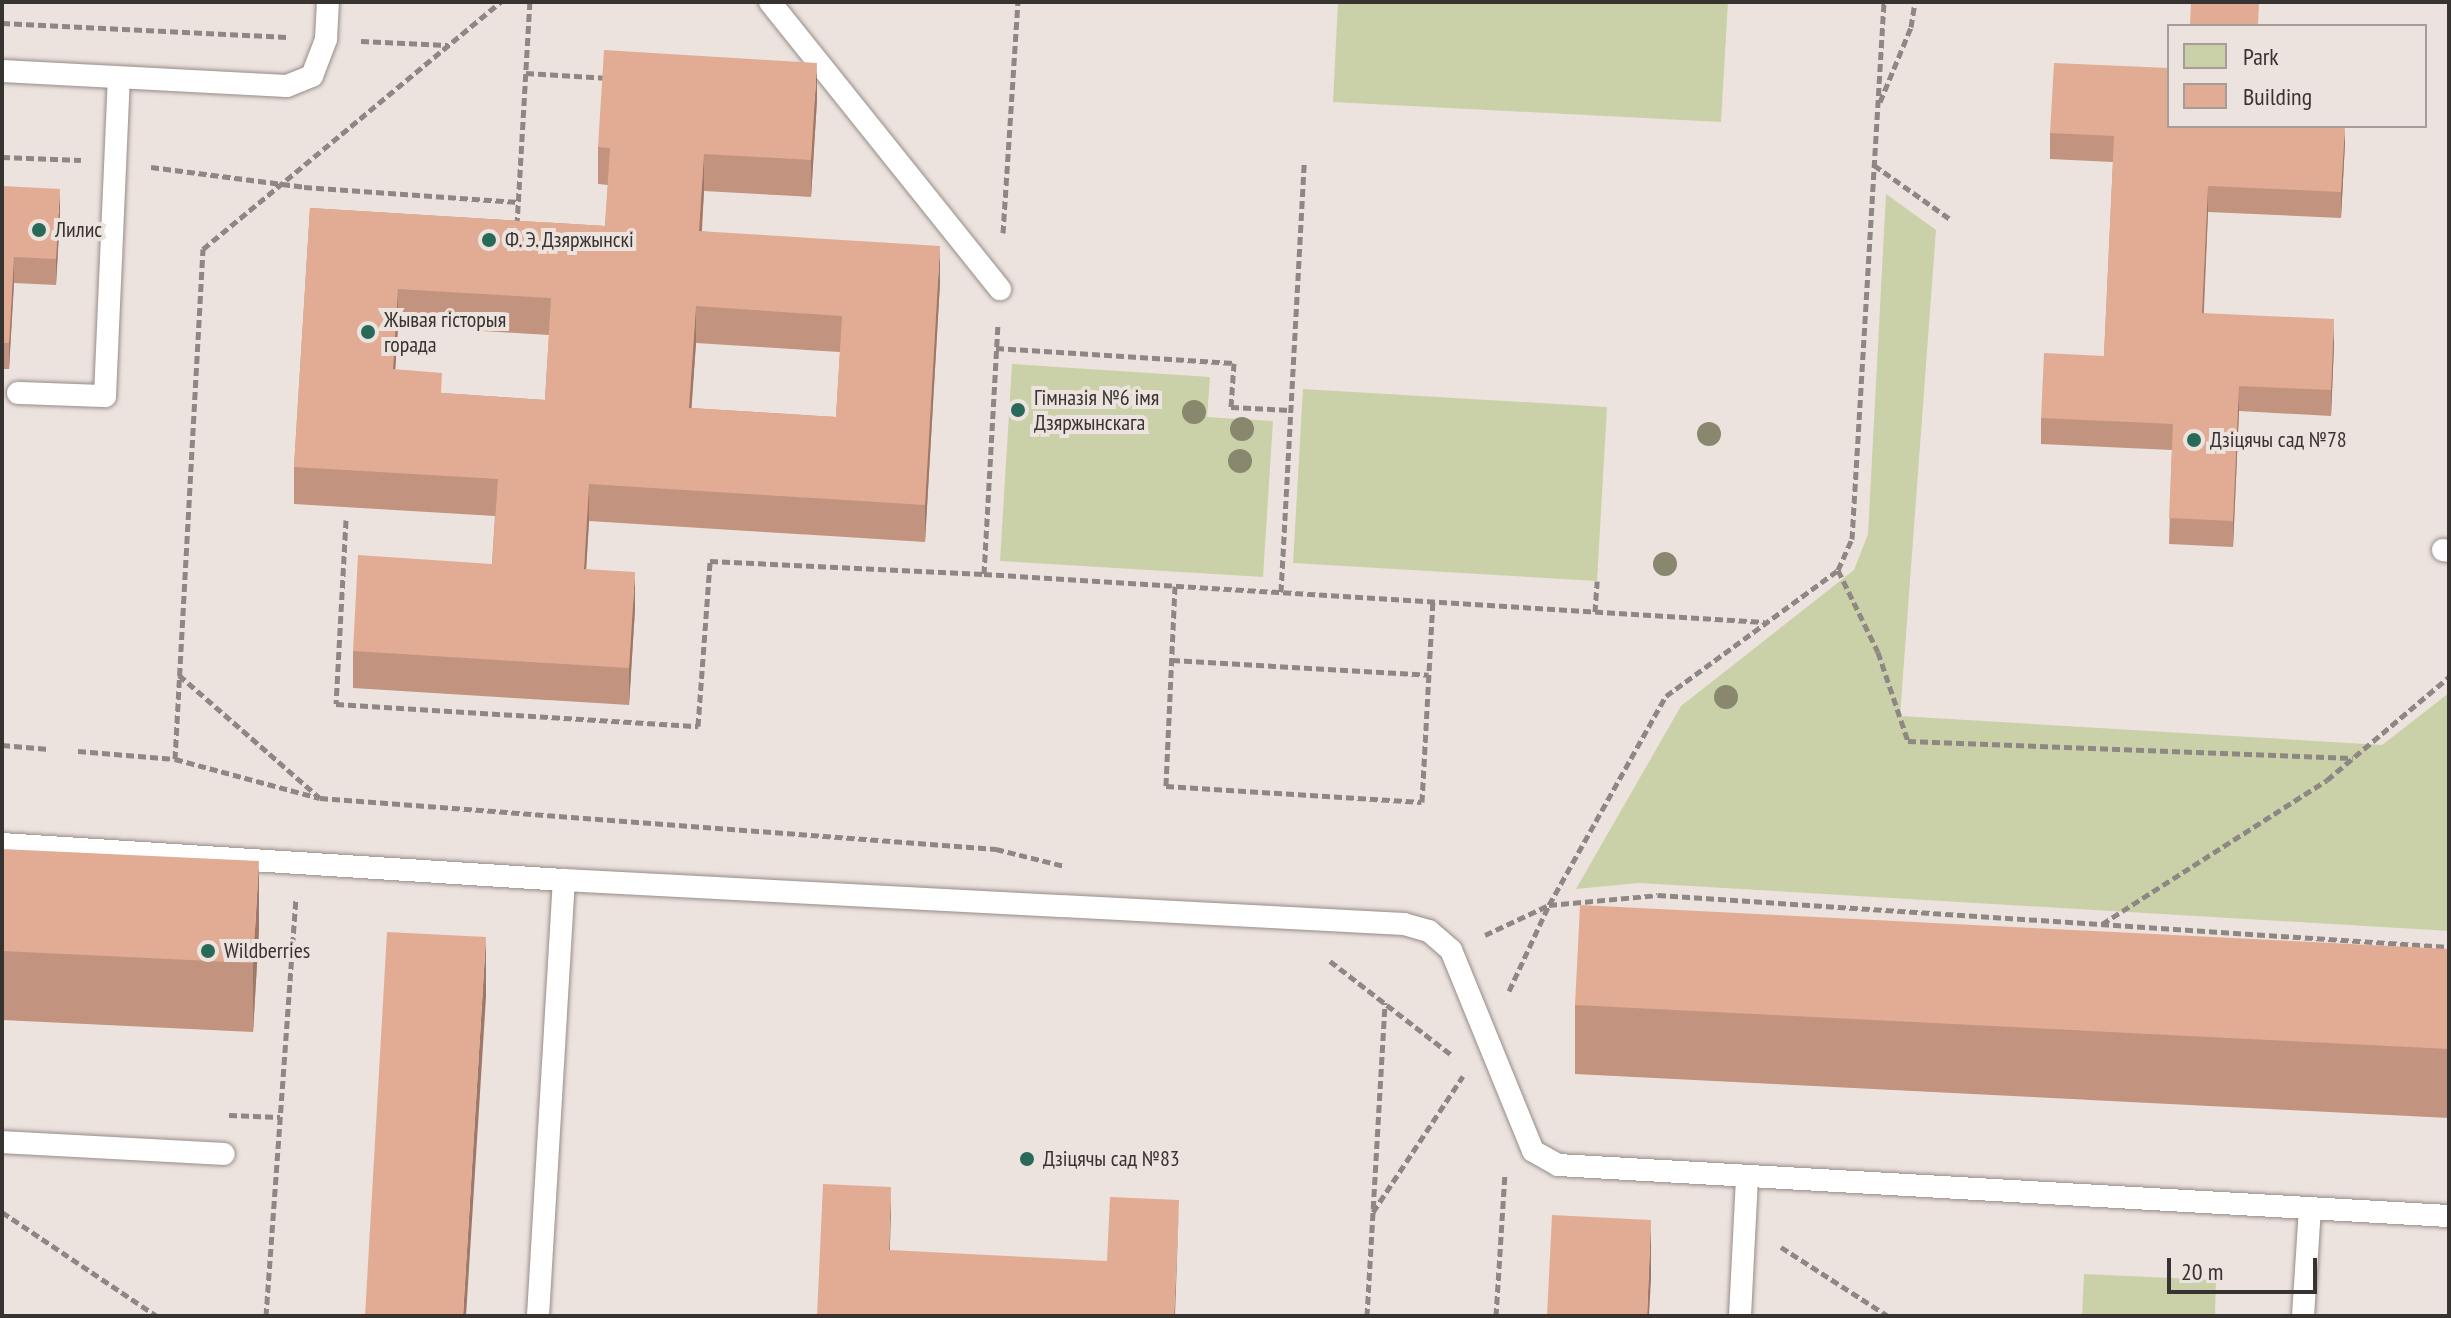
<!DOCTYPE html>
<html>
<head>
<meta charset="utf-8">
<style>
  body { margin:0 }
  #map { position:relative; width:2451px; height:1318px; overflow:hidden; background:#ede3de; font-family:"PT Sans Narrow",sans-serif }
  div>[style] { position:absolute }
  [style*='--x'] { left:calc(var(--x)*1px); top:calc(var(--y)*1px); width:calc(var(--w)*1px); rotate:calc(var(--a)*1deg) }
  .green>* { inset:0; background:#cad1a8 }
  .path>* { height:5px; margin-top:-2.5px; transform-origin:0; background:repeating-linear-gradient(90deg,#8e8784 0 8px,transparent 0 12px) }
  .roads { filter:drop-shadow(0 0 2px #968c88) drop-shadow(0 0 2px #968c88) }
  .lane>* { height:22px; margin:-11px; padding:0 11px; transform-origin:11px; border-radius:11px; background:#fff }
  .trees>* { width:24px; height:24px; margin:-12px; border-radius:50%; background:#89886f }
  .wall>* { inset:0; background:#c2947f }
  .shaded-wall>* { inset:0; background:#9e7868 }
  .building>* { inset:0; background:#e2ac94 }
  .dots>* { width:22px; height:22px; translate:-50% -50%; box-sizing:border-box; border:4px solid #ede3de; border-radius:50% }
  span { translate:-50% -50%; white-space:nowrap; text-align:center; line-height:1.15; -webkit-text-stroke:8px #ede3de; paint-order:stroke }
  .poi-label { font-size:22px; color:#373331 }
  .left { translate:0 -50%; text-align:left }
  .frame { position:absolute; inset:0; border:4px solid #373331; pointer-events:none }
  .legend { position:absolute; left:2167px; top:24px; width:260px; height:104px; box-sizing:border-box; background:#ede3de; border:2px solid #a49d99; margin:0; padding:10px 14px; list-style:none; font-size:24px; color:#373331 }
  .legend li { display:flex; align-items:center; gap:16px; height:40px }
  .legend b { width:40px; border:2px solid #a49d99 }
  .scale { position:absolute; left:2167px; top:1258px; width:150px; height:36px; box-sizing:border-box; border:4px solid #373331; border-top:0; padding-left:10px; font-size:24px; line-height:28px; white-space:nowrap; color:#373331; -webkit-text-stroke:6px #ede3de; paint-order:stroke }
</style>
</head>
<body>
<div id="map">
  <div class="green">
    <div style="clip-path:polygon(1338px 2px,1728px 2px,1721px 122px,1333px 102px)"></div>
    <div style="clip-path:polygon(1886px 194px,1936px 230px,1900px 716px,2382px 745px,2449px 693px,2449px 931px,1639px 883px,1576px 889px,1681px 706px,1854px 570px,1868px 534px)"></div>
    <div style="clip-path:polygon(1012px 364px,1210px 377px,1207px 417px,1273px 421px,1263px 577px,1000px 561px)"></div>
    <div style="clip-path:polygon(1303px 389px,1607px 407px,1597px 581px,1293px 563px)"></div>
    <div style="clip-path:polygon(2084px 1274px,2216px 1280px,2215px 1316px,2082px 1316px)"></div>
  </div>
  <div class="path">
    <div style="--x:2;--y:23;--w:285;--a:2.8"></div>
    <div style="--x:361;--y:41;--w:86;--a:2.7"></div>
    <div style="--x:526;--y:73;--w:83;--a:3.4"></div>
    <div style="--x:1880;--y:102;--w:81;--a:-67.5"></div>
    <div style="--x:1911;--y:27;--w:25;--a:-81"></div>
    <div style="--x:2;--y:157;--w:79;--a:2.2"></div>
    <div style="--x:1874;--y:165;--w:93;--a:35.4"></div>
    <div style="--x:151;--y:167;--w:154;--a:7.4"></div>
    <div style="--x:304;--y:187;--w:215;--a:4"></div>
    <div style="--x:517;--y:225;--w:223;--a:-86.7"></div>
    <div style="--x:1003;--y:233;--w:231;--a:-86.3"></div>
    <div style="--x:996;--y:348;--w:238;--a:3.6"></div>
    <div style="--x:1234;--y:363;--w:44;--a:93.9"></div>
    <div style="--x:1231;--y:407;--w:60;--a:2.9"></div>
    <div style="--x:346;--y:520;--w:184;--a:93.1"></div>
    <div style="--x:336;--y:704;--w:363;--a:3.5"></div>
    <div style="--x:698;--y:726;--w:165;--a:-85.8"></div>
    <div style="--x:710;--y:561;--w:274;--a:2.7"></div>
    <div style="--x:984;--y:574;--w:248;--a:-86.8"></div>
    <div style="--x:1838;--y:570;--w:91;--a:64"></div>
    <div style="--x:1878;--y:652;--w:94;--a:71.4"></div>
    <div style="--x:1908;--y:741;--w:445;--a:2.2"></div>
    <div style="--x:984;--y:574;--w:782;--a:3.52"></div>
    <div style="--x:1175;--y:586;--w:200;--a:92.6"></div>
    <div style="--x:1166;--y:786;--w:256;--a:3.6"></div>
    <div style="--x:1422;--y:802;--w:200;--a:-86.9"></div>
    <div style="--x:1281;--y:592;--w:430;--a:-86.9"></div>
    <div style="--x:1595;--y:612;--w:31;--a:-86"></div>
    <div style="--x:1172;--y:660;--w:257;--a:3.3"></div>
    <div style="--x:179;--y:675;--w:186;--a:41.1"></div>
    <div style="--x:2;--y:745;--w:47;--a:4.9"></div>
    <div style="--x:78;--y:751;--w:97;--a:4.7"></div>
    <div style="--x:175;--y:759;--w:150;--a:15.1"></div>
    <div style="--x:320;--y:798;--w:678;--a:4.31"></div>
    <div style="--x:996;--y:849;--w:70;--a:14"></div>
    <div style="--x:175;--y:759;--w:511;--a:-86.86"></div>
    <div style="--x:203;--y:249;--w:387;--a:-39.7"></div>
    <div style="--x:2102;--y:924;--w:267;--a:-32.6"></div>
    <div style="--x:2327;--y:780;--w:160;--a:-40.2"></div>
    <div style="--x:1485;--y:935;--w:71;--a:-25.1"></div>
    <div style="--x:1549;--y:905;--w:109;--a:-5.2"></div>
    <div style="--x:1658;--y:895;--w:793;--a:3.76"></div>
    <div style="--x:1330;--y:961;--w:155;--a:37.7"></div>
    <div style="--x:1509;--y:991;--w:95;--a:-65.1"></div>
    <div style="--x:1549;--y:905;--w:240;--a:-60.8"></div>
    <div style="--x:1666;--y:696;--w:213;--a:-36.2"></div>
    <div style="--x:1838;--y:570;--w:34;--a:-66"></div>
    <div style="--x:1852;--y:539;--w:538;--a:-86.59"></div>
    <div style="--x:229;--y:1115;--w:51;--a:2.2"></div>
    <div style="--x:2;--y:1212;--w:187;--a:33.9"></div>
    <div style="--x:1373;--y:1212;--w:163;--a:-56.5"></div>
    <div style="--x:1781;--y:1247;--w:127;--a:32.8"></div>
    <div style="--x:266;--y:1316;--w:419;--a:-85.9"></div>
    <div style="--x:1367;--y:1316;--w:314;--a:-86.7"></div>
    <div style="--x:1496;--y:1316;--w:143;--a:-86.4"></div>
  </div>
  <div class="roads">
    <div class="lane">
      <div style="--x:770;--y:2;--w:368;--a:51.3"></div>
      <div style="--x:2;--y:71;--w:285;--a:3"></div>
      <div style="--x:287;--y:86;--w:27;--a:-22"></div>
      <div style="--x:312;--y:76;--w:40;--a:-69"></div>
      <div style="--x:326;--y:39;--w:37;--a:-87"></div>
      <div style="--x:18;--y:393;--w:87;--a:2"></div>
      <div style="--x:105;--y:396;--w:318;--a:-87.5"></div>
      <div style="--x:2443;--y:550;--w:6;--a:9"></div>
      <div style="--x:2;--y:844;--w:563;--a:3.67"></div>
      <div style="--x:564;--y:880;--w:841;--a:3"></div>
      <div style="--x:1404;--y:924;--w:26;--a:16"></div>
      <div style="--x:1429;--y:931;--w:29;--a:41"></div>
      <div style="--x:1451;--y:950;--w:217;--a:67.8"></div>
      <div style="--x:1533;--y:1151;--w:29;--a:29"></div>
      <div style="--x:1558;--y:1165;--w:892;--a:3.28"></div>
      <div style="--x:2;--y:1142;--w:222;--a:3.1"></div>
      <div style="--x:538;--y:1316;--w:437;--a:-86.6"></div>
      <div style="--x:1740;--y:1316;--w:139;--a:-87.1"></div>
      <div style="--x:2303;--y:1316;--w:108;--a:-86.3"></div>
    </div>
  </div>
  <div class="trees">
    <div style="left:1194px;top:412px"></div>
    <div style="left:1242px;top:429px"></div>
    <div style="left:1709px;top:434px"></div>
    <div style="left:1240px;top:461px"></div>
    <div style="left:1665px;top:564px"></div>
    <div style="left:1726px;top:697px"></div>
  </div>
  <div class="wall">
    <div style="clip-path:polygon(evenodd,817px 100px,811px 197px,704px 191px,702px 231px,940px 283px,925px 542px,589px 521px,586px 569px,635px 609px,629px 705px,353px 688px,353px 651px,492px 564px,495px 516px,294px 504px,294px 467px,310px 208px,605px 226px,608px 185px,598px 184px,598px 147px,817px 100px,398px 326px,549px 335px,545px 400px,442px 393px,395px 370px,398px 326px,817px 100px,696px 343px,840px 352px,836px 417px,691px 408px,696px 343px)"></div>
    <div style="clip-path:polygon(2169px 126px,2345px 143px,2341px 218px,2208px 212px,2204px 313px,2334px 345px,2331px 416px,2239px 411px,2233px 547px,2169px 544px,2172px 450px,2041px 444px,2041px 418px,2104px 356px,2113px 162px,2050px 159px,2050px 133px)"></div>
    <div style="clip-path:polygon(2px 186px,60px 215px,56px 285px,14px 283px,9px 369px,2px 369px)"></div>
    <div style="clip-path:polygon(2px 849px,259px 930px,253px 1032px,2px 1020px)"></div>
    <div style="clip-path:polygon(2449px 949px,2449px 1118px,1575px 1074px,1575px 1005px)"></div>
  </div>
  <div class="shaded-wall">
    <div style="clip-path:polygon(817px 63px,817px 100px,811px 197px,811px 160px)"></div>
    <div style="clip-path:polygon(2345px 126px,2345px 143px,2341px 218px,2341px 192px)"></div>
    <div style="clip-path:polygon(704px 154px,704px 191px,699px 268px,699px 231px)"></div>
    <div style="clip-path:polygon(2208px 186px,2208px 212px,2202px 339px,2202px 313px)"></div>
    <div style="clip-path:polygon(60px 189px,60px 215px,56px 285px,56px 259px)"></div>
    <div style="clip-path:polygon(940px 246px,940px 283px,925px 542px,925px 505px)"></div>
    <div style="clip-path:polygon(14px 257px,14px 283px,9px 369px,9px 343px)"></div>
    <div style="clip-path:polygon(398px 289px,398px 326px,393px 406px,393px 369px)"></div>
    <div style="clip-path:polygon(696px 306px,696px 343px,689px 445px,689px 408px)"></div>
    <div style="clip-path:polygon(2334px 319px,2334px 345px,2331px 416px,2331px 390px)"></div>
    <div style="clip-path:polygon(2239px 386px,2239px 411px,2233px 547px,2233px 521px)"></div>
    <div style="clip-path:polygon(589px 484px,589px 521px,584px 606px,584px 569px)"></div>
    <div style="clip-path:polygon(635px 572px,635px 609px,629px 705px,629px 668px)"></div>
    <div style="clip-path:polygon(259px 861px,259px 930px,253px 1032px,253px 963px)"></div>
    <div style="clip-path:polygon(486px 937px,486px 997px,466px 1316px,463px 1316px)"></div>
    <div style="clip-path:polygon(891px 1187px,891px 1213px,889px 1276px,889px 1250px)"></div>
    <div style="clip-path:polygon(1179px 1200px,1175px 1316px,1174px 1316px)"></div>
    <div style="clip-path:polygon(1651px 1220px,1651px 1279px,1649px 1316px,1647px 1316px)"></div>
  </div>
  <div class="building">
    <div style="clip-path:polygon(2191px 2px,2259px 2px,2258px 26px,2190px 26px)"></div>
    <div style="clip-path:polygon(evenodd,604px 50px,817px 63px,811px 160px,704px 154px,699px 231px,940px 246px,925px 505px,589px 484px,584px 569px,635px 572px,629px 668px,353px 651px,358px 555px,492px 564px,498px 479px,294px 467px,310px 208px,605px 226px,610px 148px,598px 147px,604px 50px,398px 289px,551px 298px,545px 400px,441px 393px,442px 373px,393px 369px,398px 289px,604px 50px,696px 306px,842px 316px,836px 417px,689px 408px,696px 306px)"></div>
    <div style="clip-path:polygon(2054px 63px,2169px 68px,2169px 126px,2345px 126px,2341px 192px,2208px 186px,2202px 313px,2334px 319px,2331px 390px,2239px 386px,2233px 521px,2169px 518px,2173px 424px,2041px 418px,2044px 353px,2104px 356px,2114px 136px,2050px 133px)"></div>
    <div style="clip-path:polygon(2px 186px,60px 189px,56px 259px,14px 257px,9px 343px,2px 343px)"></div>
    <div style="clip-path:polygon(2px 849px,259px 861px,253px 963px,2px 951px)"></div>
    <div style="clip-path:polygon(1580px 905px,2449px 949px,2449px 1049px,1575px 1005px)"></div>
    <div style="clip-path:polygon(387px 932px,486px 937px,463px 1316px,365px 1316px)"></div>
    <div style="clip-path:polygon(823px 1184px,891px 1187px,889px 1250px,1107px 1261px,1110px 1197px,1179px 1200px,1174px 1316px,817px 1316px)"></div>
    <div style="clip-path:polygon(1552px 1215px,1651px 1220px,1647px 1316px,1547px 1316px)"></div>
    <div style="clip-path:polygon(722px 1314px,763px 1316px,722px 1316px)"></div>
  </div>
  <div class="dots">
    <div style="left:39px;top:230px;background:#286959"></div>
    <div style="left:489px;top:240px;background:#286959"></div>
    <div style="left:368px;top:332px;background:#286959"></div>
    <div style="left:1018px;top:410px;background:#286959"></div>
    <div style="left:2194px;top:440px;background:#286959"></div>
    <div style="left:208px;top:951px;background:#286959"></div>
    <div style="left:1027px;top:1159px;background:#286959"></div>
  </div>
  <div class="poi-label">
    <span class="left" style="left:55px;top:230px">Лилис</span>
    <span class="left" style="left:505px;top:240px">Ф. Э. Дзяржынскі</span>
    <span class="left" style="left:384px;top:332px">Жывая гісторыя<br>горада</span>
    <span class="left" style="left:1034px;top:410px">Гімназія №6 імя<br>Дзяржынскага</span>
    <span class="left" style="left:2210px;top:440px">Дзіцячы сад №78</span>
    <span class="left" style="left:224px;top:951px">Wildberries</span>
    <span class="left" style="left:1043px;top:1159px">Дзіцячы сад №83</span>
  </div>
  <div class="frame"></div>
  <ul class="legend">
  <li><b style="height:22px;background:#cad1a8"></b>Park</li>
  <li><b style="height:22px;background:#e2ac94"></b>Building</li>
  </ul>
  <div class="scale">20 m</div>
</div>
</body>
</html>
